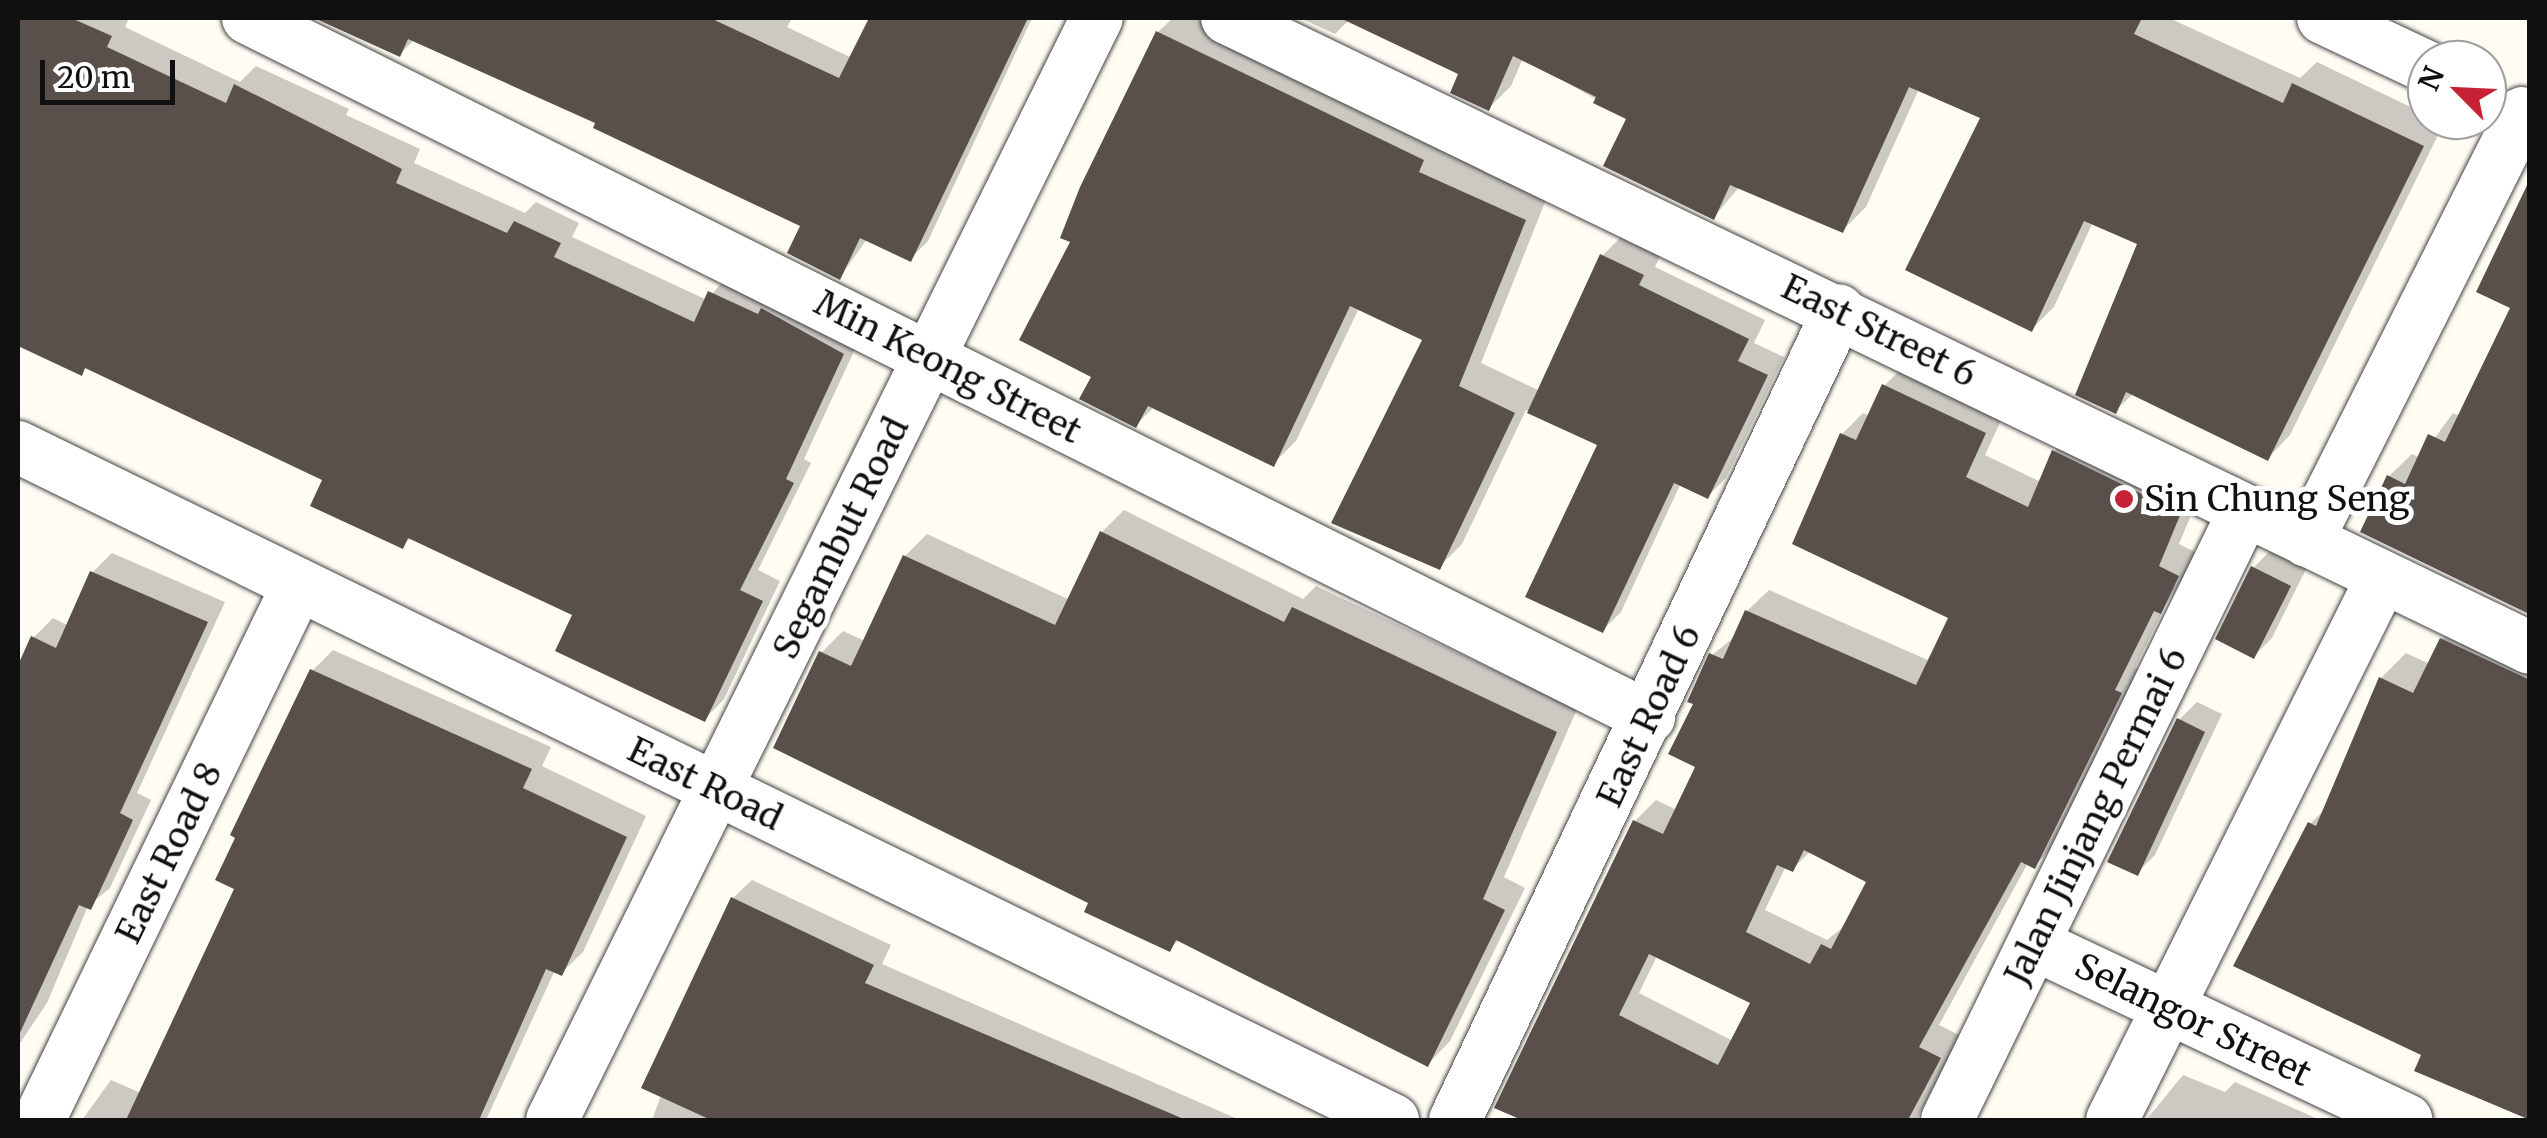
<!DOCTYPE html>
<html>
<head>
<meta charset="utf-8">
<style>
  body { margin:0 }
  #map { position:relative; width:2547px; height:1138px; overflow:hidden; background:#fffcf3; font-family:Merriweather,serif }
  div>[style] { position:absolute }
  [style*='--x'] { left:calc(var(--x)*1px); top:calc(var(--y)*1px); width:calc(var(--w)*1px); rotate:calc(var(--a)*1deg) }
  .shadow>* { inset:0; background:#0003 }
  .building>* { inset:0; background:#59504c }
  .roads { filter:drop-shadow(0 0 2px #434343) drop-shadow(0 0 2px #434343) }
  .street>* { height:52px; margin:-26px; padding:0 26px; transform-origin:26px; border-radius:26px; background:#fff }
  .dots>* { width:28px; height:28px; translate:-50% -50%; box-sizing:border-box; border:5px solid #fff; border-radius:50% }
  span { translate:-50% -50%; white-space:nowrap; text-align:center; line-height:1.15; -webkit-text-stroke:10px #fff; paint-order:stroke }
  .street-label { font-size:35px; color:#101010 }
  .poi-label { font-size:35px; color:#101010 }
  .left { translate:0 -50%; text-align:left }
  .frame { position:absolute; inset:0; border:20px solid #101010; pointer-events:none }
  .north { position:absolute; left:2407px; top:40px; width:100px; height:100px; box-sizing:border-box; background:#fff; border:2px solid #9f9f9f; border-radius:50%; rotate:294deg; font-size:28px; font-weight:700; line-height:40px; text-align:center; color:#101010 }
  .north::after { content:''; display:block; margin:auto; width:35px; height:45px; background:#c72135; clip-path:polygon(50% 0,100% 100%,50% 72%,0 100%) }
  .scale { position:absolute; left:40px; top:60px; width:135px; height:45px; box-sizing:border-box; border:5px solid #101010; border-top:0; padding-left:12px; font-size:30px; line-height:35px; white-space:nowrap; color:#101010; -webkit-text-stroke:8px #fff; paint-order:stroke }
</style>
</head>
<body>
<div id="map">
  <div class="shadow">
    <div style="clip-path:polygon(18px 18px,129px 18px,125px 27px,240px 82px,256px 66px,349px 109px,346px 115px,420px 149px,414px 163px,525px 213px,536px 202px,579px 223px,572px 237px,707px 300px,730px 273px,862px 334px,804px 459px,811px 463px,758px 570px,780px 581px,724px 699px,705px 719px,575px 614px,412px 537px,402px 546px,326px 479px,87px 366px,81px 373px,18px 343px)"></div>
    <div style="clip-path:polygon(373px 18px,792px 18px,787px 27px,852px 58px,871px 18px,1032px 18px,928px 241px,910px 259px,867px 239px,840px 277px,803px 224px,455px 54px,415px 39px,400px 54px,363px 38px)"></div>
    <div style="clip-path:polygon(1173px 18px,1198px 18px,1445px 137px,1547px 197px,1481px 363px,1540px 391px,1602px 256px,1620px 238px,1660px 256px,1655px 267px,1765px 320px,1754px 343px,1784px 357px,1726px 478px,1708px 496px,1681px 483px,1621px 612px,1603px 630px,1600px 443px,1526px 410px,1462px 544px,1439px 567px,1425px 338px,1359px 308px,1296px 441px,1273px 464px,1154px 407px,1136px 425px,1095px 375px,1074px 241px,1158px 32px)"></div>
    <div style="clip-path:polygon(1300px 18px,2169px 18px,2300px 78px,2317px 62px,2444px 123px,2290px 435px,2268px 458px,2134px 393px,2115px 411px,2140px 243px,2093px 222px,2054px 307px,2032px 329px,1983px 117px,1919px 89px,1866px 207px,1843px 230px,1740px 186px,1714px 217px,1629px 118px,1523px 58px,1511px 86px,1489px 108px,1461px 72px,1350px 19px,1335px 34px)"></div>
    <div style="clip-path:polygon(2513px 307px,2530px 607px,2389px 476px,2412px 454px,2420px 458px,2453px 413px,2460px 416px)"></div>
    <div style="clip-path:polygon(evenodd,1906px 364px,2005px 412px,1985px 455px,2041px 482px,2054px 452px,2075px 430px,2201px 491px,2179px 544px,2199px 554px,2165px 606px,2135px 668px,2142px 671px,2056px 844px,2034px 866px,2028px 863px,1939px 1025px,1961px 1036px,1916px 1120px,1526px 1120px,1497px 1106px,1635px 821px,1656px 800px,1677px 810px,1698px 766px,1696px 703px,1712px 655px,1737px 635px,1747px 611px,1769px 590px,1930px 661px,1951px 617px,1842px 434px,1863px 413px,1870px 416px,1884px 386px,1906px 364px,1811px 851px,1869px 881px,1846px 925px,1827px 940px,1765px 910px,1786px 866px,1792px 869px,1811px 851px,1906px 364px,1657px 956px,1754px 1002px,1733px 1041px,1639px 993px,1657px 956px)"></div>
    <div style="clip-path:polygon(1124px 510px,1303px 599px,1316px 586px,1577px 709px,1504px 877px,1525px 888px,1450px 1041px,1428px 1064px,1180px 939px,1169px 949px,1092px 901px,821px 653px,843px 631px,865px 641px,905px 556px,927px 534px,1070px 600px,1102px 532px)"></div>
    <div style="clip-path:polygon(2271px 550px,2307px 567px,2272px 638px,2254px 656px,2253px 568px)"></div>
    <div style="clip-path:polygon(112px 553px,225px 602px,137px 793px,151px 800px,110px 888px,88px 906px,47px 1003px,18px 1046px,18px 759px,25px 743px,18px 739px,18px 671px,33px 638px,53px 618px,69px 626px,92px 573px)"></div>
    <div style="clip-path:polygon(2467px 614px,2530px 644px,2530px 1110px,2425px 1054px,2310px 824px,2326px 808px,2381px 678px,2406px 653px,2430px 664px,2442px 639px)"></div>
    <div style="clip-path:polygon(333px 650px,551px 747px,542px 766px,646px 816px,583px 952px,561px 973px,555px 970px,486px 1120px,82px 1120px,111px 1080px,141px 1093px,238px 887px,312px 671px)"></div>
    <div style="clip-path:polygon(2197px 702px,2222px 714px,2155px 855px,2137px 873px,2179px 720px)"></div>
    <div style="clip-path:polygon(752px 880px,891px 945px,882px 964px,1240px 1120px,652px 1120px,733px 898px)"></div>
    <div style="clip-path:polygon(2183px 1075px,2225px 1092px,2235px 1082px,2320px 1120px,2146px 1120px)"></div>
  </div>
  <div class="building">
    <div style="clip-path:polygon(18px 18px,71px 18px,112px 36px,107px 47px,226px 103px,234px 84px,402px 169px,396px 183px,507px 233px,514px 221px,561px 243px,554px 257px,694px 322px,708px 291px,758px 314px,761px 308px,844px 354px,786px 479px,794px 483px,740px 590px,763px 601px,705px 722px,555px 651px,572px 615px,408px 538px,403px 549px,310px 506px,322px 480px,85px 368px,82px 376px,18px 346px)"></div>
    <div style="clip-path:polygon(314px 18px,710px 18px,839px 78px,869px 18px,1028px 18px,911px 262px,860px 238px,840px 280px,787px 253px,800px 226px,593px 128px,595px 123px,408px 39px,400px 57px)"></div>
    <div style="clip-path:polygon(1340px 18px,2142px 18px,2134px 34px,2283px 103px,2292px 83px,2424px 146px,2268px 461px,2126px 392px,2116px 414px,2075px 395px,2137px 244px,2084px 221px,2032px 332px,1905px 270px,1980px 118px,1909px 87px,1843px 233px,1730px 185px,1714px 220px,1603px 166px,1626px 119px,1593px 103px,1596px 97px,1513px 56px,1489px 111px,1450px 93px,1458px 74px)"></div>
    <div style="clip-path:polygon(1156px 31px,1424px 160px,1419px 172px,1526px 220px,1459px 386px,1515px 413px,1440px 570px,1331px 523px,1422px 340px,1350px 306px,1274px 467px,1148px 406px,1136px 428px,1079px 399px,1091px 377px,1019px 340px,1070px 242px,1060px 238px,1080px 187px)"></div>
    <div style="clip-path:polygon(2530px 179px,2530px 608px,2527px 613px,2360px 532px,2387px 475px,2405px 484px,2428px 434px,2445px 442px,2510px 308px,2476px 292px)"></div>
    <div style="clip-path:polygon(1600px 254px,1644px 275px,1639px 285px,1749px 339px,1738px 361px,1768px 375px,1708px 499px,1674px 483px,1603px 633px,1525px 597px,1597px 445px,1527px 413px)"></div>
    <div style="clip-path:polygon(evenodd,1882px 384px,1986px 433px,1966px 477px,2028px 507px,2052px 450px,2181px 513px,2159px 566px,2179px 576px,2161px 614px,2154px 611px,2115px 690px,2122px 693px,2035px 869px,2021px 862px,1919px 1047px,1941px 1058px,1908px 1120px,1522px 1120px,1494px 1108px,1633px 820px,1663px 834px,1695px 767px,1668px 754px,1693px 704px,1687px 702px,1709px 653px,1723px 659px,1745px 610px,1916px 685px,1948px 618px,1792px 544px,1840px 433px,1856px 440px,1882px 384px,1804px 850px,1866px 882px,1831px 949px,1821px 944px,1810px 964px,1746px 932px,1777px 865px,1793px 872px,1804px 850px,1882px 384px,1649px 954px,1750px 1003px,1718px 1065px,1619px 1015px,1649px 954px)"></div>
    <div style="clip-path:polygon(1100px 531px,1284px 622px,1292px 607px,1557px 732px,1483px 899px,1505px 910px,1428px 1067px,1176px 940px,1170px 952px,1084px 912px,1088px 903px,773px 748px,819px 651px,851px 666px,903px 555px,1055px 625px)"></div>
    <div style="clip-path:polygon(2251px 566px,2291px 586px,2254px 659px,2215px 639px)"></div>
    <div style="clip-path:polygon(90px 571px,208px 622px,120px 813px,133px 820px,91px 910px,79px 905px,18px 1037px,18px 665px,31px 636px,56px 648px)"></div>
    <div style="clip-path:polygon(2440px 638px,2530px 680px,2530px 1120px,2414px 1071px,2421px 1055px,2233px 966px,2308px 822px,2316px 826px,2379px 677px,2413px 693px)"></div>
    <div style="clip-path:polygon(310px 669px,532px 769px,523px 788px,627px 837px,562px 976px,546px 969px,479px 1120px,126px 1120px,234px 889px,215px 880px,235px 838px,230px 835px)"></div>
    <div style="clip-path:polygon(2177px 718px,2205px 732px,2138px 876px,2107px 862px)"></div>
    <div style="clip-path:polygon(731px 897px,874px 965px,865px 983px,1186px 1120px,711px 1120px,641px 1088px)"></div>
  </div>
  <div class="roads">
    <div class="street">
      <div style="--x:248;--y:18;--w:1566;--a:26.52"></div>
      <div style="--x:1227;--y:18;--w:1447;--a:25.8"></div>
      <div style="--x:2323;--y:18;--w:115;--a:25.2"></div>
      <div style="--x:18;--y:447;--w:1531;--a:26.08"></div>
      <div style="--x:2307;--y:541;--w:479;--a:-63.3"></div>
      <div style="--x:2034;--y:944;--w:412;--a:25.3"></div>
      <div style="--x:39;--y:1120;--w:594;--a:-64.17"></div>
      <div style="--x:552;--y:1120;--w:1229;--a:-63.69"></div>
      <div style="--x:1455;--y:1120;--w:896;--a:-64.64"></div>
      <div style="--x:1947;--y:1120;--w:677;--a:-63.97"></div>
      <div style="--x:2112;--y:1120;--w:606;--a:-63.52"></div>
    </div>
  </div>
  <div class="dots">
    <div style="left:2124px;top:499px;background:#c72135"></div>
  </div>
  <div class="street-label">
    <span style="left:1879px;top:331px;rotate:26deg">East Street 6</span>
    <span style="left:948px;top:367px;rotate:27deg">Min Keong Street</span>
    <span style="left:841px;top:538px;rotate:-64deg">Segambut Road</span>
    <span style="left:1649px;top:716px;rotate:-65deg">East Road 6</span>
    <span style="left:705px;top:784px;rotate:26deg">East Road</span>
    <span style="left:2096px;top:816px;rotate:-64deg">Jalan Jinjang Permai 6</span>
    <span style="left:169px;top:853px;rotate:-64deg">East Road 8</span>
    <span style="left:2193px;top:1020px;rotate:26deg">Selangor Street</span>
  </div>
  <div class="poi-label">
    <span class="left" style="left:2144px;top:499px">Sin Chung Seng</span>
  </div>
  <div class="frame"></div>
  <div class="north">N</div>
  <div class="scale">20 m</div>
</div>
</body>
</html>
